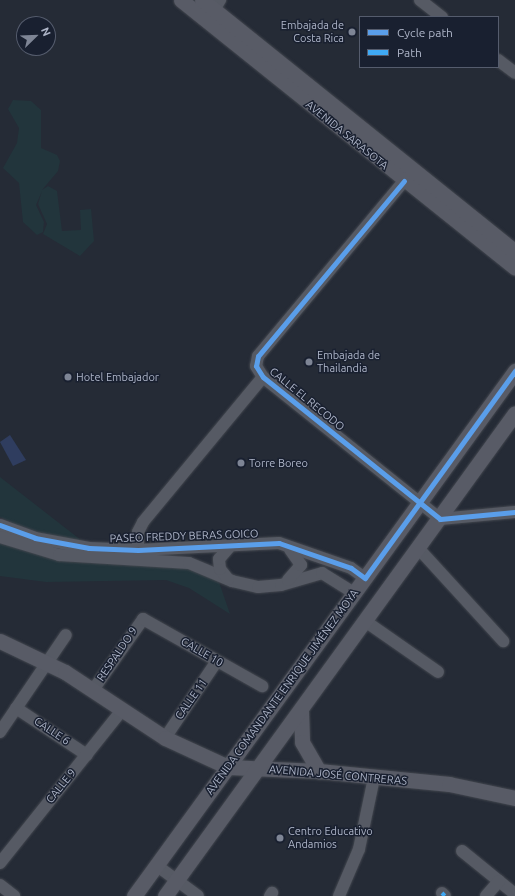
<!DOCTYPE html>
<html>
<head>
<meta charset="utf-8">
<style>
  body { margin:0 }
  #map { position:relative; width:515px; height:896px; overflow:hidden; background:#252b36; font-family:Ubuntu,sans-serif }
  div>[style] { position:absolute }
  [style*='--x'] { left:calc(var(--x)*1px); top:calc(var(--y)*1px); width:calc(var(--w)*1px); rotate:calc(var(--a)*1deg) }
  .green>* { inset:0; background:#22353c }
  .water>* { inset:0; background:#2f3d5f }
  .roads { filter:drop-shadow(0 0 1px #42464e) drop-shadow(0 0 1px #42464e) }
  .minor>* { height:12px; margin:-6px; padding:0 6px; transform-origin:6px; border-radius:6px; background:#565a64 }
  .major>* { height:15px; margin:-7.5px; padding:0 7.5px; transform-origin:7.5px; border-radius:7.5px; background:#585b66 }
  .quiet>* { height:4px; margin-top:-2px; transform-origin:0; background:repeating-linear-gradient(90deg,#3fa9f5 0 8px,transparent 0 12px) }
  .cycleway>* { height:5px; margin:-2.5px; padding:0 2.5px; transform-origin:2.5px; border-radius:2.5px; background:#5a9eea }
  .dots>* { width:11px; height:11px; translate:-50% -50%; box-sizing:border-box; border:2px solid #192030; border-radius:50% }
  span { translate:-50% -50%; white-space:nowrap; text-align:center; line-height:1.15; -webkit-text-stroke:3px #192030; paint-order:stroke }
  .poi-label { font-size:11px; color:#aeb5c8 }
  .right { translate:-100% -50%; text-align:right }
  .left { translate:0 -50%; text-align:left }
  .street-label { font-size:11px; color:#aeb5c8 }
  .legend { position:absolute; left:359px; top:16px; width:140px; height:52px; box-sizing:border-box; background:#192030; border:1px solid #555c6d; margin:0; padding:5px 7px; list-style:none; font-size:12px; color:#aeb5c8 }
  .legend li { display:flex; align-items:center; gap:8px; height:20px }
  .legend b { width:20px; border:1px solid #555c6d }
  .north { position:absolute; left:16px; top:16px; width:40px; height:40px; box-sizing:border-box; background:#192030; border:1px solid #555c6d; border-radius:50%; rotate:67deg; font-size:11px; font-weight:700; line-height:16px; text-align:center; color:#aeb5c8 }
  .north::after { content:''; display:block; margin:auto; width:14px; height:18px; background:#7e8595; clip-path:polygon(50% 0,100% 100%,50% 72%,0 100%) }
</style>
</head>
<body>
<div id="map">
  <div class="green">
    <div style="clip-path:polygon(13px 100px,31px 101px,41px 110px,41px 148px,57px 155px,60px 161px,58px 171px,42px 190px,48px 186px,57px 191px,62px 231px,81px 230px,80px 210px,91px 209px,94px 241px,80px 256px,43px 234px,47px 224px,38px 204px,42px 191px,36px 205px,44px 222px,43px 232px,37px 235px,23px 222px,19px 183px,3px 168px,17px 143px,19px 128px,8px 109px)"></div>
    <div style="clip-path:polygon(0 477px,86px 544px,27px 530px,0 517px)"></div>
    <div style="clip-path:polygon(0 542px,190px 567px,219px 582px,230px 614px,189px 588px,166px 580px,46px 582px,0 576px)"></div>
  </div>
  <div class="water">
    <div style="clip-path:polygon(10px 435px,26px 460px,13px 466px,0 442px)"></div>
  </div>
  <div class="roads">
    <div class="minor">
      <div style="--x:420;--y:0;--w:28;--a:38"></div>
      <div style="--x:214;--y:10;--w:12;--a:-59"></div>
      <div style="--x:498;--y:60;--w:21;--a:37"></div>
      <div style="--x:404;--y:181;--w:228;--a:129.8"></div>
      <div style="--x:258;--y:356;--w:10;--a:101"></div>
      <div style="--x:256;--y:366;--w:13;--a:58"></div>
      <div style="--x:263;--y:377;--w:227;--a:38.7"></div>
      <div style="--x:440;--y:519;--w:75;--a:-5.3"></div>
      <div style="--x:0;--y:525;--w:37;--a:20"></div>
      <div style="--x:35;--y:538;--w:55;--a:10.5"></div>
      <div style="--x:89;--y:548;--w:49;--a:2.3"></div>
      <div style="--x:138;--y:550;--w:141;--a:-2.8"></div>
      <div style="--x:279;--y:543;--w:76;--a:19.1"></div>
      <div style="--x:351;--y:568;--w:17;--a:36"></div>
      <div style="--x:0;--y:537;--w:62;--a:17"></div>
      <div style="--x:59;--y:555;--w:130;--a:3.5"></div>
      <div style="--x:189;--y:563;--w:47;--a:22.7"></div>
      <div style="--x:232;--y:581;--w:27;--a:13"></div>
      <div style="--x:258;--y:587;--w:23;--a:-5"></div>
      <div style="--x:281;--y:585;--w:43;--a:-16.3"></div>
      <div style="--x:322;--y:573;--w:38;--a:32"></div>
      <div style="--x:419;--y:549;--w:125;--a:47.6"></div>
      <div style="--x:138;--y:550;--w:18;--a:-90"></div>
      <div style="--x:138;--y:532;--w:11;--a:-63"></div>
      <div style="--x:143;--y:522;--w:188;--a:-50.4"></div>
      <div style="--x:228;--y:579;--w:13;--a:-129"></div>
      <div style="--x:220;--y:569;--w:10;--a:-96"></div>
      <div style="--x:219;--y:559;--w:21;--a:-49"></div>
      <div style="--x:288;--y:580;--w:20;--a:-49"></div>
      <div style="--x:301;--y:565;--w:19;--a:-125"></div>
      <div style="--x:365;--y:621;--w:89;--a:34.9"></div>
      <div style="--x:93;--y:690;--w:87;--a:-54.8"></div>
      <div style="--x:143;--y:619;--w:137;--a:29.4"></div>
      <div style="--x:16;--y:708;--w:85;--a:33.5"></div>
      <div style="--x:0;--y:732;--w:117;--a:-55.8"></div>
      <div style="--x:165;--y:738;--w:93;--a:-56"></div>
      <div style="--x:462;--y:851;--w:68;--a:39.1"></div>
      <div style="--x:0;--y:863;--w:196;--a:-51.4"></div>
      <div style="--x:156;--y:865;--w:52;--a:36.4"></div>
      <div style="--x:0;--y:885;--w:18;--a:38"></div>
      <div style="--x:442;--y:893;--w:4;--a:45"></div>
      <div style="--x:270;--y:896;--w:4;--a:-56"></div>
      <div style="--x:339;--y:896;--w:51;--a:-66.9"></div>
      <div style="--x:359;--y:849;--w:73;--a:-78.1"></div>
      <div style="--x:486;--y:896;--w:20;--a:-49"></div>
    </div>
    <div class="major">
      <div style="--x:181;--y:0;--w:428;--a:38.7"></div>
      <div style="--x:202;--y:0;--w:402;--a:38.8"></div>
      <div style="--x:0;--y:641;--w:72;--a:25.5"></div>
      <div style="--x:65;--y:672;--w:120;--a:33.4"></div>
      <div style="--x:165;--y:738;--w:69;--a:24.7"></div>
      <div style="--x:228;--y:767;--w:91;--a:2.5"></div>
      <div style="--x:319;--y:771;--w:131;--a:5.7"></div>
      <div style="--x:449;--y:784;--w:67;--a:12"></div>
      <div style="--x:301;--y:710;--w:32;--a:88"></div>
      <div style="--x:302;--y:742;--w:34;--a:60"></div>
      <div style="--x:134;--y:896;--w:649;--a:-54.03"></div>
      <div style="--x:165;--y:896;--w:596;--a:-54.07"></div>
    </div>
  </div>
  <div class="quiet">
    <div style="--x:442;--y:893;--w:4;--a:45"></div>
  </div>
  <div class="cycleway">
    <div style="--x:404;--y:181;--w:228;--a:129.8"></div>
    <div style="--x:258;--y:356;--w:10;--a:101"></div>
    <div style="--x:256;--y:366;--w:13;--a:58"></div>
    <div style="--x:263;--y:377;--w:227;--a:38.7"></div>
    <div style="--x:440;--y:519;--w:75;--a:-5.3"></div>
    <div style="--x:0;--y:525;--w:37;--a:20"></div>
    <div style="--x:35;--y:538;--w:55;--a:10.5"></div>
    <div style="--x:89;--y:548;--w:49;--a:2.3"></div>
    <div style="--x:138;--y:550;--w:141;--a:-2.8"></div>
    <div style="--x:279;--y:543;--w:76;--a:19.1"></div>
    <div style="--x:351;--y:568;--w:17;--a:36"></div>
    <div style="--x:365;--y:578;--w:256;--a:-54.1"></div>
  </div>
  <div class="dots">
    <div style="left:352px;top:32px;background:#7e8595"></div>
    <div style="left:309px;top:362px;background:#7e8595"></div>
    <div style="left:68px;top:377px;background:#7e8595"></div>
    <div style="left:241px;top:463px;background:#7e8595"></div>
    <div style="left:280px;top:838px;background:#7e8595"></div>
  </div>
  <div class="poi-label">
    <span class="right" style="left:344px;top:32px">Embajada de<br>Costa Rica</span>
    <span class="left" style="left:317px;top:362px">Embajada de<br>Thailandia</span>
    <span class="left" style="left:76px;top:377px">Hotel Embajador</span>
    <span class="left" style="left:249px;top:463px">Torre Boreo</span>
    <span class="left" style="left:288px;top:838px">Centro Educativo<br>Andamios</span>
  </div>
  <div class="street-label">
    <span style="left:347px;top:135px;rotate:39deg">AVENIDA SARASOTA</span>
    <span style="left:307px;top:399px;rotate:39deg">CALLE EL RECODO</span>
    <span style="left:184px;top:536px;rotate:-2deg">PASEO FREDDY BERAS GOICO</span>
    <span style="left:202px;top:652px;rotate:30deg">CALLE 10</span>
    <span style="left:117px;top:654px;rotate:-56deg">RESPALDO 9</span>
    <span style="left:282px;top:692px;rotate:-54deg">AVENIDA COMANDANTE ENRIQUE JIMÉNEZ MOYA</span>
    <span style="left:191px;top:699px;rotate:-55deg">CALLE 11</span>
    <span style="left:52px;top:731px;rotate:34deg">CALLE 6</span>
    <span style="left:338px;top:775px;rotate:5deg">AVENIDA JOSÉ CONTRERAS</span>
    <span style="left:61px;top:786px;rotate:-51deg">CALLE 9</span>
  </div>
  <ul class="legend">
  <li><b style="height:5px;background:#5a9eea"></b>Cycle path</li>
  <li><b style="height:5px;background:#3fa9f5"></b>Path</li>
  </ul>
  <div class="north">N</div>
</div>
</body>
</html>
